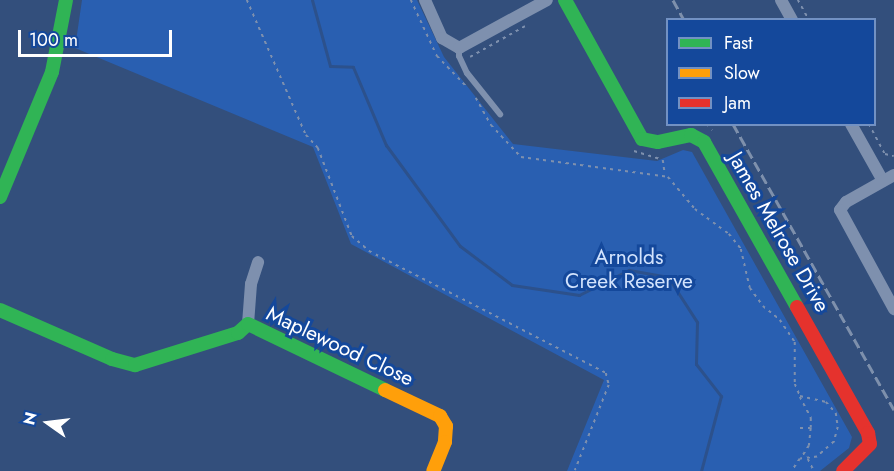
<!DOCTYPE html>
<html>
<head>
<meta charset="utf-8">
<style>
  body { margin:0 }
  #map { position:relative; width:894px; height:471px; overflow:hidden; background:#334f7c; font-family:Jost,sans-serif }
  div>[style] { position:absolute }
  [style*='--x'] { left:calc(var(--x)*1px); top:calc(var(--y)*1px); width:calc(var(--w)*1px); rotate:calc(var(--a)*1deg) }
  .green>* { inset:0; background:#295fb1 }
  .stream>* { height:3px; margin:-1.5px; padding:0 1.5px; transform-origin:1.5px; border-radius:1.5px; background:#2c518c }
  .path>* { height:1.5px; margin-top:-0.75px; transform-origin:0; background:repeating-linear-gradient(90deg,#7e90ae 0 3px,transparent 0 7.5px) }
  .lane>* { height:6px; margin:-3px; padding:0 3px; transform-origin:3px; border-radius:3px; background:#7e90ae }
  .street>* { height:12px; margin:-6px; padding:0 6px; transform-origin:6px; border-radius:6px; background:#7e90ae }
  .fast>* { height:14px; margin:-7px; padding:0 7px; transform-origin:7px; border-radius:7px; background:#30b455 }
  .slow>* { height:14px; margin:-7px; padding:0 7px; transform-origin:7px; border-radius:7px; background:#ff9f0a }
  .jam>* { height:14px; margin:-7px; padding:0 7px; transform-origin:7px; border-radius:7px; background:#e5322d }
  .rail>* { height:3px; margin-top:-1.5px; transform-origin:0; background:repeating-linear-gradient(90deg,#7e90ac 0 10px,transparent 0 14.5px) }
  span { translate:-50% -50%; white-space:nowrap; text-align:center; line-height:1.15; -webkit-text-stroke:6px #14489b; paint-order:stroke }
  .street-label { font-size:21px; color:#fff }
  .park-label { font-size:21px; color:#d2e3fd }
  .legend { position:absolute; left:666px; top:18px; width:210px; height:108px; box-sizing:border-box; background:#14489b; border:2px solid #7291c3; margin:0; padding:8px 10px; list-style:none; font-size:18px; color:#fff }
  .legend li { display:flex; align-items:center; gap:12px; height:30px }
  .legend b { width:30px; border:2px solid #7291c3 }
  .north { position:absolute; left:18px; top:393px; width:60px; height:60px; -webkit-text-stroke:4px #14489b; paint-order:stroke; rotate:284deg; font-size:16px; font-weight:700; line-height:24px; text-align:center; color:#fff }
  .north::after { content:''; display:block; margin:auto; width:21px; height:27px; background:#fff; clip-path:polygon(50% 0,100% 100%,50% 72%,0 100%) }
  .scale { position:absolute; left:18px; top:30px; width:154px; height:27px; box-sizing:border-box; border:3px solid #fff; border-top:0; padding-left:8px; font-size:18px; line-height:21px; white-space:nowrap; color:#fff; -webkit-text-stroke:4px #14489b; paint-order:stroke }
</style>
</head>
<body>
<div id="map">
  <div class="green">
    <div style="clip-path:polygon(82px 0,417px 0,444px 57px,513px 144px,657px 161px,683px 150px,692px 152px,852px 437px,849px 448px,820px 471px,567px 471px,604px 380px,351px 244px,313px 147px,75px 48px)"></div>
  </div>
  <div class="stream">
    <div style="--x:312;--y:0;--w:68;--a:74.7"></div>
    <div style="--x:330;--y:66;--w:23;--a:2"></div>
    <div style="--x:353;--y:67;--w:85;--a:67.1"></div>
    <div style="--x:386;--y:145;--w:125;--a:53.8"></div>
    <div style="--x:460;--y:246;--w:65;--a:36.9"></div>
    <div style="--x:512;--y:285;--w:68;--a:8.5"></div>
    <div style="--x:579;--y:295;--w:56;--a:-26.6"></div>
    <div style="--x:629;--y:270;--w:40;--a:10"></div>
    <div style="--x:668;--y:277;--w:54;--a:57.2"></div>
    <div style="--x:697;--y:322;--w:42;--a:91.4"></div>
    <div style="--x:696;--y:364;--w:41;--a:52"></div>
    <div style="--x:721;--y:396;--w:78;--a:104.9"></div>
  </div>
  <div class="path">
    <div style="--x:247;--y:0;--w:147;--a:66.4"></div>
    <div style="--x:306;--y:135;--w:18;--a:47"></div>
    <div style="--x:318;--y:148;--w:94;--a:68.9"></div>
    <div style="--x:352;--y:236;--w:23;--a:41"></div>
    <div style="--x:369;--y:251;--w:267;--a:27.2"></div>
    <div style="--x:606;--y:373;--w:12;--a:76"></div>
    <div style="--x:609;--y:385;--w:92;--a:111.6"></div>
    <div style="--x:411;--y:0;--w:62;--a:65.1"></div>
    <div style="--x:437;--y:56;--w:42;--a:46"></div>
    <div style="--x:798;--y:0;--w:23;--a:61"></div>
    <div style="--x:470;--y:57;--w:63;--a:-29.4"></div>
    <div style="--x:476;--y:98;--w:31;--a:61"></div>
    <div style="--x:491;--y:125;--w:44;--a:46.8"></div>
    <div style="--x:521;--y:157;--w:148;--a:7.7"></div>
    <div style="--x:668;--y:177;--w:42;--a:49.8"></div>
    <div style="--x:695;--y:209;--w:42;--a:36.3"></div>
    <div style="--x:729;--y:234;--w:19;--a:51"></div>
    <div style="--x:741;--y:249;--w:40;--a:77"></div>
    <div style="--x:750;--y:288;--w:22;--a:54"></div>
    <div style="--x:763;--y:306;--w:22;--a:39"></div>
    <div style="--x:780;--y:320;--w:27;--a:56"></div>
    <div style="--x:795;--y:342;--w:42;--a:90"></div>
    <div style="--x:795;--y:384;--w:13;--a:67"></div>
    <div style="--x:800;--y:396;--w:27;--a:13"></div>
    <div style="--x:826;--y:402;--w:15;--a:48"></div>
    <div style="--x:836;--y:413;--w:14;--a:82"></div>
    <div style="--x:838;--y:427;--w:16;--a:105"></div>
    <div style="--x:834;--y:442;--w:23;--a:139"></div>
    <div style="--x:817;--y:457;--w:17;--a:173"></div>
    <div style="--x:800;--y:459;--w:14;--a:124"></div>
    <div style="--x:707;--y:124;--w:8;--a:50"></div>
    <div style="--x:869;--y:124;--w:34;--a:62"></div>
    <div style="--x:885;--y:154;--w:9;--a:13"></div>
    <div style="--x:634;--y:151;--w:30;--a:17"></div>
    <div style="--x:663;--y:160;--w:15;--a:82"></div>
    <div style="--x:800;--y:397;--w:24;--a:62"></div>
    <div style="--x:811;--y:418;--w:10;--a:90"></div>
    <div style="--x:811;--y:428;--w:18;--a:96"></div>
    <div style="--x:809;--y:446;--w:15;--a:122"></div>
    <div style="--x:800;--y:428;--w:10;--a:0"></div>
    <div style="--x:808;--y:459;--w:13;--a:63"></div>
  </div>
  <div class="lane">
    <div style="--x:459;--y:48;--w:8;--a:90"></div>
    <div style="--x:459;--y:56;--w:19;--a:65"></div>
    <div style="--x:467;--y:73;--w:53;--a:51.2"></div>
  </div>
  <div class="street">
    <div style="--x:425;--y:0;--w:42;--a:65.9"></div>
    <div style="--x:442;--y:38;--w:20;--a:30"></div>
    <div style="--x:459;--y:48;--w:100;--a:-28.6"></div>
    <div style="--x:781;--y:0;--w:23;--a:61"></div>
    <div style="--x:851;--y:124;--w:65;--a:60.7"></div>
    <div style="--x:894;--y:175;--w:55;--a:150.6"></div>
    <div style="--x:846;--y:202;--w:10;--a:127"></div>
    <div style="--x:840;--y:210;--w:113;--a:61.4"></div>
    <div style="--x:248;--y:324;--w:40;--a:-85.7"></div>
    <div style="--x:251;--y:284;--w:23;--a:-72"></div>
  </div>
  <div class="fast">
    <div style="--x:565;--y:0;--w:159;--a:61"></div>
    <div style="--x:642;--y:139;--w:16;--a:11"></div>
    <div style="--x:658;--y:142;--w:34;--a:-12"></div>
    <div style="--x:691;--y:135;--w:15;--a:28"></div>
    <div style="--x:704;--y:142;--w:189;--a:60.6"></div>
    <div style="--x:0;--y:197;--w:135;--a:-67.4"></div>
    <div style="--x:52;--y:72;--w:73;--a:-79"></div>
    <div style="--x:0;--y:310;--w:122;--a:23.6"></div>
    <div style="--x:112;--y:359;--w:24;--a:15"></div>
    <div style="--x:135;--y:365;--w:108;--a:-17.3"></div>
    <div style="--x:238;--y:333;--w:13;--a:-42"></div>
    <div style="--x:248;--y:324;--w:152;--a:25.7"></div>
  </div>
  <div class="slow">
    <div style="--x:385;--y:390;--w:61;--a:25.3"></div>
    <div style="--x:440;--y:416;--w:12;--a:59"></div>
    <div style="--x:446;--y:426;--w:16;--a:94"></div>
    <div style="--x:445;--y:442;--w:31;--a:112"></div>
  </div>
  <div class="jam">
    <div style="--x:797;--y:307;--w:145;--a:60.6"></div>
    <div style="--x:868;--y:433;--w:11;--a:80"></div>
    <div style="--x:870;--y:444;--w:38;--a:135"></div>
  </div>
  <div class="rail">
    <div style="--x:673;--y:0;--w:23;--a:61"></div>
    <div style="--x:733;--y:124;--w:328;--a:60.6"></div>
  </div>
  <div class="street-label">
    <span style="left:779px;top:232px;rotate:60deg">James Melrose Drive</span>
    <span style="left:340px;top:346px;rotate:25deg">Maplewood Close</span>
  </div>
  <div class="park-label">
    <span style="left:629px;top:269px">Arnolds<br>Creek Reserve</span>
  </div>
  <ul class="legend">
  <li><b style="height:8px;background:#30b455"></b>Fast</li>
  <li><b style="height:8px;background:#ff9f0a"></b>Slow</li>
  <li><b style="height:8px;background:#e5322d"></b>Jam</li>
  </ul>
  <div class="north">N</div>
  <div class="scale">100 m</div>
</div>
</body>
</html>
